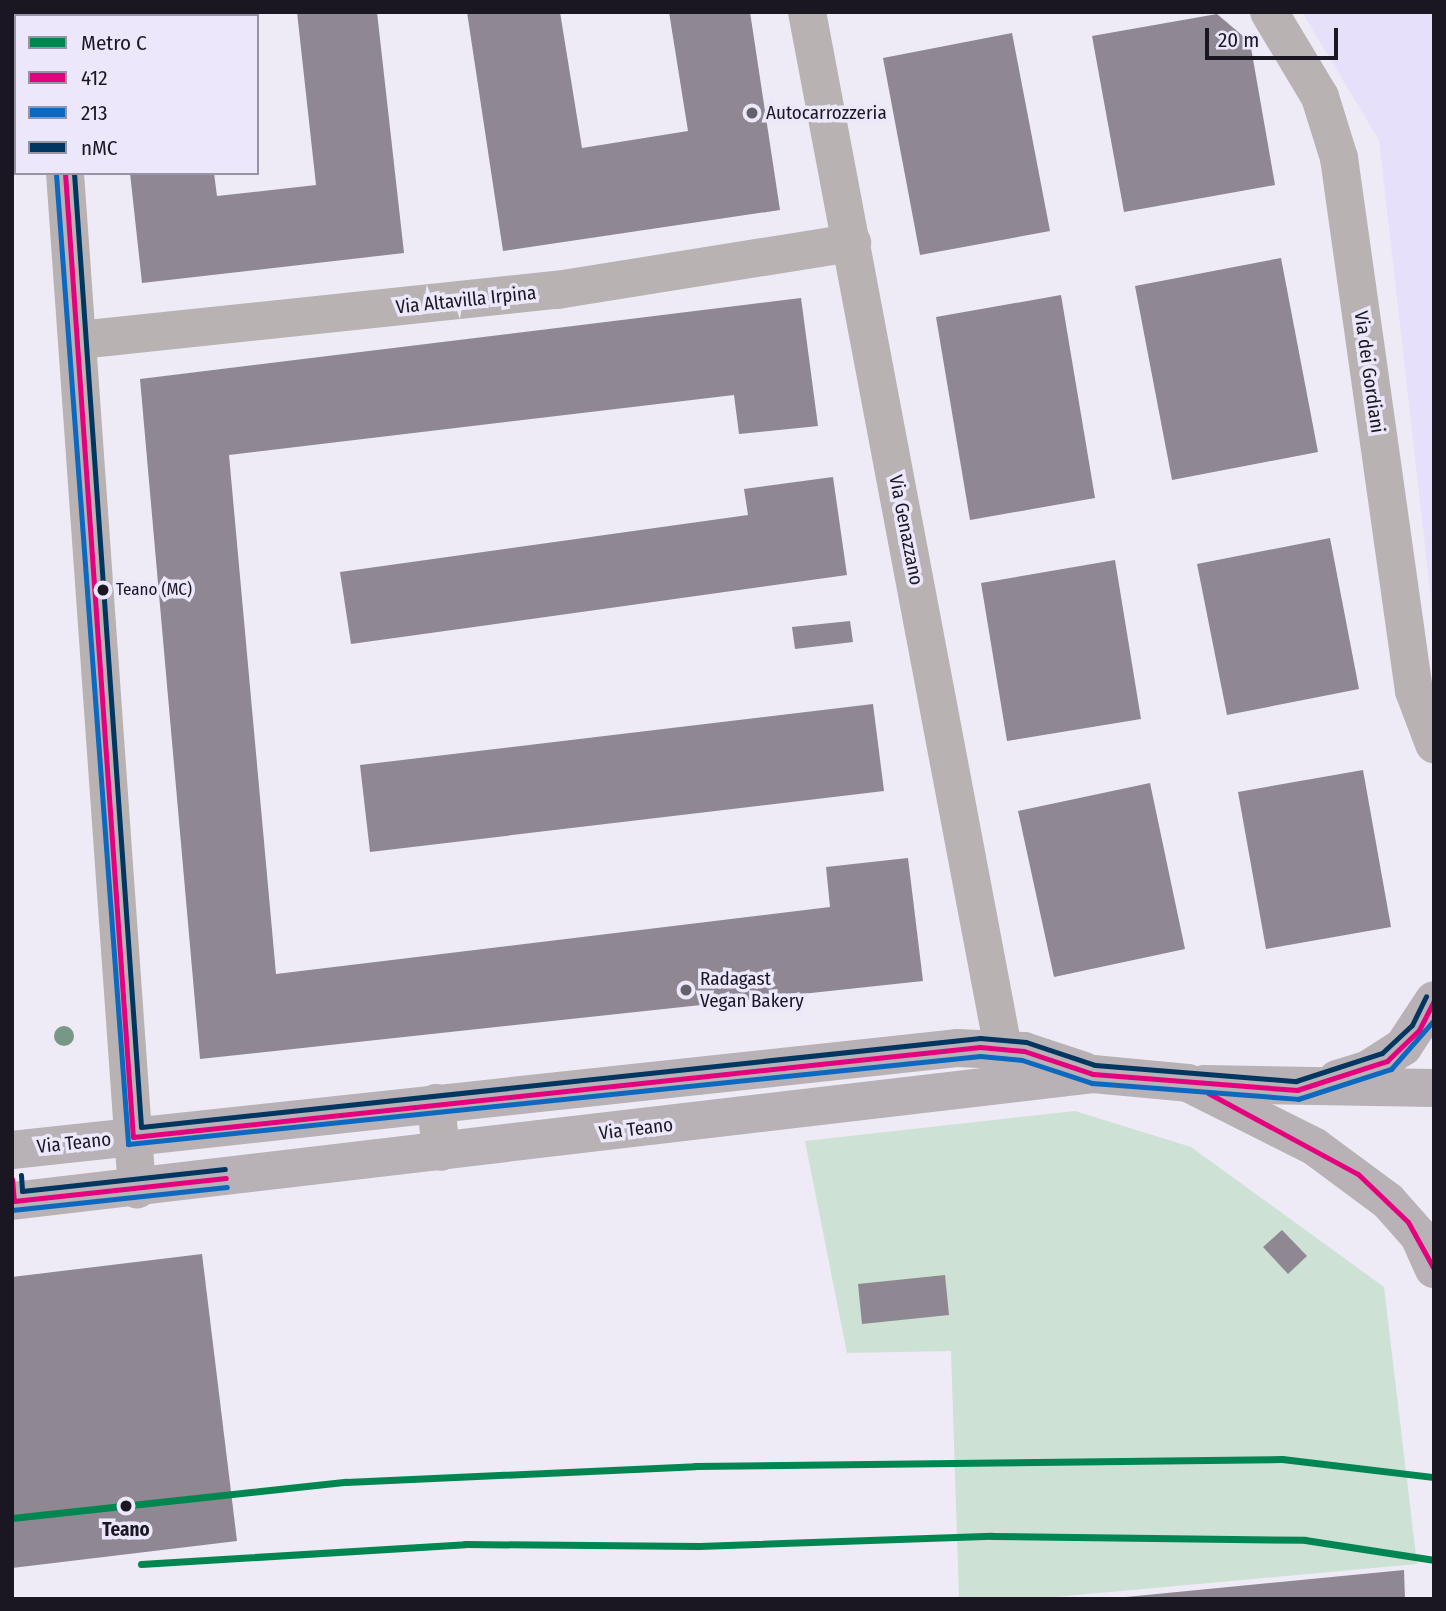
<!DOCTYPE html>
<html>
<head>
<meta charset="utf-8">
<style>
  body { margin:0 }
  #map { position:relative; width:1446px; height:1611px; overflow:hidden; background:#eeebf6; font-family:"Fira Sans Condensed",sans-serif }
  div>[style] { position:absolute }
  [style*='--x'] { left:calc(var(--x)*1px); top:calc(var(--y)*1px); width:calc(var(--w)*1px); rotate:calc(var(--a)*1deg) }
  .built>* { inset:0; background:#e6e0fa }
  .green>* { inset:0; background:#cee1d5 }
  .building>* { inset:0; background:#8f8791 }
  .street>* { height:38px; margin:-19px; padding:0 19px; transform-origin:19px; border-radius:19px; background:#b9b2b3 }
  .secondary>* { height:38px; margin:-19px; padding:0 19px; transform-origin:19px; border-radius:19px; background:#b8b1b5 }
  .bus-1>* { height:5px; margin:-2.5px; padding:0 2.5px; transform-origin:2.5px; border-radius:2.5px; background:#e5007d }
  .bus-2>* { height:5px; margin:-2.5px; padding:0 2.5px; transform-origin:2.5px; border-radius:2.5px; background:#0c69bf }
  .bus-3>* { height:5px; margin:-2.5px; padding:0 2.5px; transform-origin:2.5px; border-radius:2.5px; background:#00365f }
  .metro-1>* { height:7px; margin:-3.5px; padding:0 3.5px; transform-origin:3.5px; border-radius:3.5px; background:#008751 }
  .trees>* { width:20px; height:20px; margin:-10px; border-radius:50%; background:#799786 }
  .dots>* { width:19px; height:19px; translate:-50% -50%; box-sizing:border-box; border:4px solid #ece7fb; border-radius:50% }
  span { translate:-50% -50%; white-space:nowrap; text-align:center; line-height:1.15; -webkit-text-stroke:7px #ece7fb; paint-order:stroke }
  .bus-label { font-size:17px; color:#1a1722 }
  .left { translate:0 -50%; text-align:left }
  .poi-label { font-size:19px; color:#1a1722 }
  .street-label { font-size:19px; color:#1a1722 }
  .stop-label { font-size:19px; color:#1a1722; font-weight:700 }
  .frame { position:absolute; inset:0; border:14px solid #1a1722; pointer-events:none }
  .legend { position:absolute; left:14px; top:14px; width:245px; height:161px; box-sizing:border-box; background:#ece7fb; border:2px solid #9894a4; margin:0; padding:9px 12px; list-style:none; font-size:21px; color:#1a1722 }
  .legend li { display:flex; align-items:center; gap:14px; height:35px }
  .legend b { width:35px; border:2px solid #9894a4 }
  .scale { position:absolute; left:1205px; top:28px; width:133px; height:32px; box-sizing:border-box; border:4px solid #1a1722; border-top:0; padding-left:9px; font-size:21px; line-height:24px; white-space:nowrap; color:#1a1722; -webkit-text-stroke:5px #ece7fb; paint-order:stroke }
</style>
</head>
<body>
<div id="map">
  <div class="built">
    <div style="clip-path:polygon(1302px 12px,1434px 12px,1434px 626px,1379px 140px)"></div>
  </div>
  <div class="green">
    <div style="clip-path:polygon(1075px 1111px,1191px 1147px,1384px 1287px,1417px 1564px,1033px 1599px,959px 1599px,951px 1351px,847px 1353px,805px 1141px)"></div>
  </div>
  <div class="building">
    <div style="clip-path:polygon(112px 12px,200px 12px,200px 16px,112px 16px)"></div>
    <div style="clip-path:polygon(297px 12px,377px 12px,404px 253px,142px 283px,130px 173px,214px 173px,217px 196px,316px 185px)"></div>
    <div style="clip-path:polygon(467px 12px,560px 12px,582px 148px,688px 131px,669px 12px,750px 12px,780px 210px,503px 251px)"></div>
    <div style="clip-path:polygon(1217px 14px,1250px 42px,1275px 185px,1124px 212px,1092px 36px)"></div>
    <div style="clip-path:polygon(1012px 33px,1050px 231px,920px 255px,883px 58px)"></div>
    <div style="clip-path:polygon(1281px 258px,1318px 452px,1172px 480px,1135px 286px)"></div>
    <div style="clip-path:polygon(1061px 295px,1095px 498px,970px 520px,936px 317px)"></div>
    <div style="clip-path:polygon(801px 298px,818px 426px,739px 434px,734px 395px,229px 455px,276px 974px,830px 907px,826px 867px,908px 858px,923px 981px,200px 1059px,140px 379px)"></div>
    <div style="clip-path:polygon(833px 477px,847px 575px,351px 644px,340px 572px,748px 515px,744px 489px)"></div>
    <div style="clip-path:polygon(1330px 538px,1359px 689px,1227px 715px,1197px 564px)"></div>
    <div style="clip-path:polygon(1115px 560px,1141px 719px,1007px 741px,981px 583px)"></div>
    <div style="clip-path:polygon(850px 621px,853px 642px,795px 649px,792px 627px)"></div>
    <div style="clip-path:polygon(873px 704px,884px 791px,370px 852px,360px 765px)"></div>
    <div style="clip-path:polygon(1363px 770px,1391px 927px,1266px 949px,1238px 792px)"></div>
    <div style="clip-path:polygon(1150px 783px,1185px 949px,1054px 977px,1018px 811px)"></div>
    <div style="clip-path:polygon(1282px 1230px,1307px 1256px,1288px 1274px,1263px 1247px)"></div>
    <div style="clip-path:polygon(202px 1254px,237px 1541px,12px 1568px,12px 1277px)"></div>
    <div style="clip-path:polygon(945px 1275px,949px 1315px,862px 1324px,858px 1284px)"></div>
    <div style="clip-path:polygon(1404px 1570px,1405px 1599px,1127px 1599px,1126px 1597px)"></div>
  </div>
  <div class="street">
    <div style="--x:51;--y:12;--w:4;--a:90"></div>
    <div style="--x:807;--y:12;--w:1054;--a:79.29"></div>
    <div style="--x:1269;--y:12;--w:99;--a:59"></div>
    <div style="--x:1320;--y:97;--w:64;--a:72.7"></div>
    <div style="--x:1339;--y:158;--w:538;--a:81.99"></div>
    <div style="--x:1414;--y:691;--w:57;--a:69.3"></div>
    <div style="--x:65;--y:173;--w:1019;--a:85.95"></div>
    <div style="--x:79;--y:340;--w:481;--a:-6"></div>
    <div style="--x:557;--y:290;--w:299;--a:-9.1"></div>
    <div style="--x:436;--y:1103;--w:49;--a:84.2"></div>
  </div>
  <div class="secondary">
    <div style="--x:1337;--y:1079;--w:31;--a:-17"></div>
    <div style="--x:1367;--y:1070;--w:43;--a:-32.6"></div>
    <div style="--x:1403;--y:1047;--w:56;--a:-56.6"></div>
    <div style="--x:1204;--y:1084;--w:230;--a:1"></div>
    <div style="--x:12;--y:1150;--w:950;--a:-6.16"></div>
    <div style="--x:957;--y:1048;--w:67;--a:2.6"></div>
    <div style="--x:1024;--y:1051;--w:63;--a:18.4"></div>
    <div style="--x:12;--y:1201;--w:1088;--a:-6.7"></div>
    <div style="--x:1093;--y:1074;--w:95;--a:5.4"></div>
    <div style="--x:1188;--y:1083;--w:142;--a:26.7"></div>
    <div style="--x:1315;--y:1147;--w:91;--a:36.5"></div>
    <div style="--x:1388;--y:1201;--w:47;--a:48.5"></div>
    <div style="--x:1419;--y:1236;--w:36;--a:66"></div>
  </div>
  <div class="bus-1">
    <div style="--x:65;--y:173;--w:966;--a:85.97"></div>
    <div style="--x:133;--y:1137;--w:852;--a:-6.07"></div>
    <div style="--x:980;--y:1047;--w:44;--a:5.2"></div>
    <div style="--x:1024;--y:1051;--w:73;--a:18.4"></div>
    <div style="--x:1093;--y:1074;--w:205;--a:4.5"></div>
    <div style="--x:1297;--y:1090;--w:95;--a:-17.9"></div>
    <div style="--x:1387;--y:1061;--w:45;--a:-44.1"></div>
    <div style="--x:1419;--y:1030;--w:34;--a:-63"></div>
    <div style="--x:1208;--y:1093;--w:170;--a:28.4"></div>
    <div style="--x:1358;--y:1174;--w:69;--a:43.8"></div>
    <div style="--x:1408;--y:1222;--w:54;--a:61"></div>
    <div style="--x:12;--y:1179;--w:22;--a:85"></div>
    <div style="--x:14;--y:1201;--w:213;--a:-6.2"></div>
  </div>
  <div class="bus-2">
    <div style="--x:56;--y:174;--w:973;--a:85.75"></div>
    <div style="--x:128;--y:1144;--w:857;--a:-5.9"></div>
    <div style="--x:980;--y:1056;--w:42;--a:5.4"></div>
    <div style="--x:1022;--y:1060;--w:74;--a:18.2"></div>
    <div style="--x:1092;--y:1083;--w:207;--a:4.4"></div>
    <div style="--x:1298;--y:1099;--w:98;--a:-17.9"></div>
    <div style="--x:1391;--y:1069;--w:65;--a:-48.7"></div>
    <div style="--x:12;--y:1210;--w:216;--a:-6.1"></div>
  </div>
  <div class="bus-3">
    <div style="--x:74;--y:173;--w:956;--a:85.98"></div>
    <div style="--x:141;--y:1127;--w:844;--a:-6.06"></div>
    <div style="--x:980;--y:1038;--w:46;--a:5"></div>
    <div style="--x:1026;--y:1042;--w:73;--a:18.4"></div>
    <div style="--x:1095;--y:1065;--w:202;--a:4.6"></div>
    <div style="--x:1296;--y:1081;--w:90;--a:-18"></div>
    <div style="--x:1382;--y:1053;--w:41;--a:-43"></div>
    <div style="--x:1412;--y:1025;--w:32;--a:-64"></div>
    <div style="--x:21;--y:1175;--w:16;--a:86"></div>
    <div style="--x:22;--y:1191;--w:204;--a:-6.2"></div>
  </div>
  <div class="metro-1">
    <div style="--x:12;--y:1518;--w:336;--a:-6.2"></div>
    <div style="--x:346;--y:1482;--w:349;--a:-2.6"></div>
    <div style="--x:695;--y:1466;--w:587;--a:-0.68"></div>
    <div style="--x:1282;--y:1459;--w:153;--a:6.8"></div>
    <div style="--x:141;--y:1564;--w:325;--a:-3.5"></div>
    <div style="--x:465;--y:1544;--w:234;--a:0.5"></div>
    <div style="--x:699;--y:1546;--w:293;--a:-2"></div>
    <div style="--x:992;--y:1536;--w:313;--a:0.7"></div>
    <div style="--x:1305;--y:1540;--w:131;--a:8.8"></div>
  </div>
  <div class="trees">
    <div style="left:64px;top:1036px"></div>
  </div>
  <div class="dots">
    <div style="left:752px;top:113px;background:#64616c"></div>
    <div style="left:103px;top:590px;background:#1a1722"></div>
    <div style="left:686px;top:990px;background:#64616c"></div>
    <div style="left:126px;top:1506px;background:#1a1722"></div>
  </div>
  <div class="bus-label">
    <span class="left" style="left:116px;top:590px">Teano (MC)</span>
  </div>
  <div class="poi-label">
    <span class="left" style="left:766px;top:113px">Autocarrozzeria</span>
    <span class="left" style="left:700px;top:990px">Radagast<br>Vegan Bakery</span>
  </div>
  <div class="street-label">
    <span style="left:466px;top:300px;rotate:-6deg">Via Altavilla Irpina</span>
    <span style="left:1369px;top:372px;rotate:82deg">Via dei Gordiani</span>
    <span style="left:906px;top:530px;rotate:79deg">Via Genazzano</span>
    <span style="left:636px;top:1129px;rotate:-7deg">Via Teano</span>
    <span style="left:74px;top:1143px;rotate:-6deg">Via Teano</span>
  </div>
  <div class="stop-label">
    <span style="left:126px;top:1530px">Teano</span>
  </div>
  <div class="frame"></div>
  <ul class="legend">
  <li><b style="height:9px;background:#008751"></b>Metro C</li>
  <li><b style="height:9px;background:#e5007d"></b>412</li>
  <li><b style="height:9px;background:#0c69bf"></b>213</li>
  <li><b style="height:9px;background:#00365f"></b>nMC</li>
  </ul>
  <div class="scale">20 m</div>
</div>
</body>
</html>
